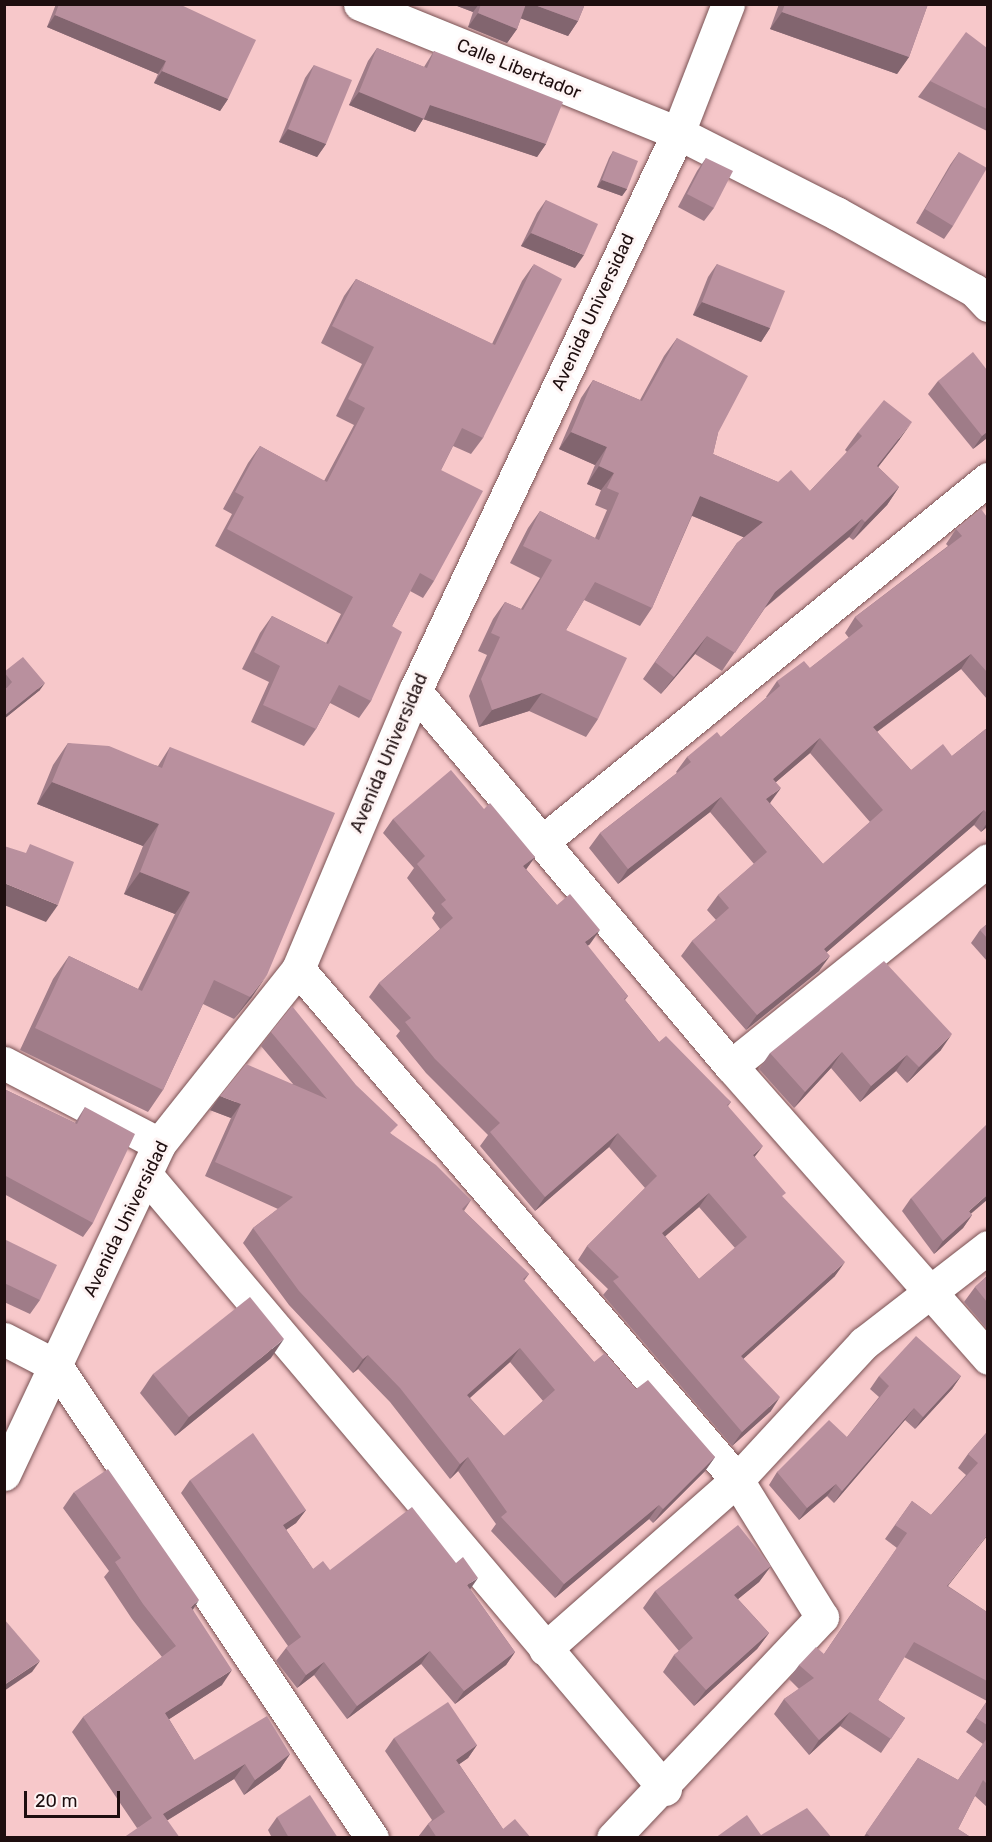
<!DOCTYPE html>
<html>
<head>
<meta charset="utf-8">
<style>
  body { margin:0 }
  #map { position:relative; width:992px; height:1842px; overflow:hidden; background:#f7c8ca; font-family:Rubik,sans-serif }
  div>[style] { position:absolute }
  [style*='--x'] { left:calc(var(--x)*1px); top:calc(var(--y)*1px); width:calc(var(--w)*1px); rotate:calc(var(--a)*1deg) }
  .roads { filter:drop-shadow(0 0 2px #785153) drop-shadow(0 0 2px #785153) }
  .minor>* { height:33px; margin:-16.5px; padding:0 16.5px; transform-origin:16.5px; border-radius:16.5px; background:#fff }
  .wall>* { inset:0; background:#9f7c88 }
  .shaded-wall>* { inset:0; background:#82656f }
  .building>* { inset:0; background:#b9909e }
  span { translate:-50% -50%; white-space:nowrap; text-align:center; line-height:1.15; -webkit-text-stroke:6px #fef4f4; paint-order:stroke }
  .street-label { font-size:18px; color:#1e0e0f }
  .frame { position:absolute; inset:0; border:6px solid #1e0e0f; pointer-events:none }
  .scale { position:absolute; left:24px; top:1791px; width:96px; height:27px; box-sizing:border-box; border:3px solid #1e0e0f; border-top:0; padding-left:8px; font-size:18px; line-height:21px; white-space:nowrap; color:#1e0e0f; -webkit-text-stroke:4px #fef4f4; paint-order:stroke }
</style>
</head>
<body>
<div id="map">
  <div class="roads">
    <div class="minor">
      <div style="--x:360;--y:4;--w:343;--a:22.1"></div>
      <div style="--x:678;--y:133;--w:177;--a:26.9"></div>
      <div style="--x:836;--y:213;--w:158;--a:29.2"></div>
      <div style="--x:974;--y:290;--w:21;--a:47"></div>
      <div style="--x:415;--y:691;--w:490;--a:49.9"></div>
      <div style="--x:731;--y:1066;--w:389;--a:48.6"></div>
      <div style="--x:543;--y:841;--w:574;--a:-39.13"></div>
      <div style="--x:298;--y:969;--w:674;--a:49.33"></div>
      <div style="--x:737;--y:1480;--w:161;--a:58.2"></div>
      <div style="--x:822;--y:1617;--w:304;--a:133.4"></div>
      <div style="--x:4;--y:1063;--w:175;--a:27.6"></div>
      <div style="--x:731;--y:1066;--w:329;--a:-38.7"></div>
      <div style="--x:146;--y:1175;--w:804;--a:49.79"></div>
      <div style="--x:4;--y:1339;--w:59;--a:27.4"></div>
      <div style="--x:56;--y:1366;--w:568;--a:56.2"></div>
      <div style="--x:4;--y:1474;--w:365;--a:-64.8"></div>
      <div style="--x:159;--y:1144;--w:223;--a:-51.5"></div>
      <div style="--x:298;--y:969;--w:302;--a:-67.2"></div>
      <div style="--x:415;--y:691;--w:617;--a:-64.76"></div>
      <div style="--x:678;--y:133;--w:138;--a:-68.8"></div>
      <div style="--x:545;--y:1649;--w:256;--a:-41.4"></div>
      <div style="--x:737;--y:1480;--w:187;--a:-47.2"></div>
      <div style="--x:864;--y:1343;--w:157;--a:-37.7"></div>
    </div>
  </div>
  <div class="wall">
    <div style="clip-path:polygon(56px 4px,179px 4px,228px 99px,220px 111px,154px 83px,158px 74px,47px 27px)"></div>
    <div style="clip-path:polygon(452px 4px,585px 4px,578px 21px,568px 36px,521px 18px,517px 29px,507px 43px,468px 27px,473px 12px)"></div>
    <div style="clip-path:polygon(779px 4px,928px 4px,909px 57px,897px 74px,770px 29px)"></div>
    <div style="clip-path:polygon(377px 48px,424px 67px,434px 51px,546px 144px,537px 157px,423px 119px,415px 132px,349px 105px,368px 61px)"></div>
    <div style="clip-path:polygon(987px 48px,987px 131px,918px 97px,930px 81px)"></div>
    <div style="clip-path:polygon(314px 65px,326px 144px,317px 157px,279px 142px,305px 78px)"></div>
    <div style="clip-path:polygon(613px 151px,627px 189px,622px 196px,597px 187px,609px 158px)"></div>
    <div style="clip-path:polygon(959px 152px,953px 226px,944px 239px,916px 223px,950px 165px)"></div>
    <div style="clip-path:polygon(706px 158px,714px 208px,704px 221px,678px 207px,697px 171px)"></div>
    <div style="clip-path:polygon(546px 200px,575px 268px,521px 246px,537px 213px)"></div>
    <div style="clip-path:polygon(534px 264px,483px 438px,471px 454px,453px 446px,441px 470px,434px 581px,423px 598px,410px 591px,392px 626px,371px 701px,359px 718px,330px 703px,316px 729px,304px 746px,251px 722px,269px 682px,242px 669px,260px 633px,272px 616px,326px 643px,341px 614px,215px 546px,232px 514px,223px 509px,248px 463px,260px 446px,324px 481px,354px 425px,336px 416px,362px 364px,321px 343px,344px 296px,356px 279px,492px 344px,522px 281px)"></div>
    <div style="clip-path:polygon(717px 264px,770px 328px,761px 342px,693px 315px,708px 277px)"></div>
    <div style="clip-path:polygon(677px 338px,718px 433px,713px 454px,778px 482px,810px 491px,847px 452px,845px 450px,858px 432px,900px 439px,878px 467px,899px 487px,887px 505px,853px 540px,849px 537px,765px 608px,722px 671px,695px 654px,661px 694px,643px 679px,737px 543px,744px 537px,692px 516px,652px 608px,640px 626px,584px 600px,566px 630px,598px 719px,586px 737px,529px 711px,479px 727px,469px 696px,487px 655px,478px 651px,493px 619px,505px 602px,521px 609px,540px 578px,510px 563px,528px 528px,540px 511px,595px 538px,607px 510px,595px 505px,601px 490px,587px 484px,595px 465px,559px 449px,581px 398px,593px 380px,640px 400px,664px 356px)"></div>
    <div style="clip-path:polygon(987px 370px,987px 438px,973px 449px,928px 394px,938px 381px)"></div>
    <div style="clip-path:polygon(evenodd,987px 517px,987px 699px,961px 669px,877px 732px,911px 770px,952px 756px,987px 728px,987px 827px,981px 832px,974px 825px,827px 952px,819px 971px,746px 1030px,681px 956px,692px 941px,716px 920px,707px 910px,718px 895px,754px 864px,710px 812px,618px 884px,589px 848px,600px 833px,677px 773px,676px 772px,687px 757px,721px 737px,767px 697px,766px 697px,777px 681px,810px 668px,849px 638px,845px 633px,855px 617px,948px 546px,946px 544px,956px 529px,987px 517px,810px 753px,870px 822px,823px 864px,770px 803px,776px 782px,810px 753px)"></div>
    <div style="clip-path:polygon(4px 672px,40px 690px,4px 719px,4px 691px,7px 689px,4px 686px)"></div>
    <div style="clip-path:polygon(68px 743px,158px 766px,170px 747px,252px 997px,234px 1019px,203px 1004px,163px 1090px,148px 1112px,20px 1050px,53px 979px,69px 956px,138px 989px,175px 914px,124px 894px,143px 846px,37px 804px,53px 765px)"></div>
    <div style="clip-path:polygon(evenodd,484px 809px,535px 857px,526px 869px,590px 944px,587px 946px,628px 996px,625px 1000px,659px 1042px,731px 1102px,728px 1106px,755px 1157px,835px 1276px,743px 1359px,771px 1411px,732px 1446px,603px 1295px,608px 1289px,578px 1260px,587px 1246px,645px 1188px,609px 1147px,535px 1211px,480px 1146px,488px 1135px,426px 1073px,396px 1036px,400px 1031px,369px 997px,379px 983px,440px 929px,432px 918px,435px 913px,407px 878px,414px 868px,383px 833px,393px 819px,484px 809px,699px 1207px,735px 1248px,699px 1279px,665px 1236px,699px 1207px)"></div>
    <div style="clip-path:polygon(987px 924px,987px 961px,971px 943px,980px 930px)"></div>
    <div style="clip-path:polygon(evenodd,271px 1032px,391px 1134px,471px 1200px,464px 1211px,529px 1274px,524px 1281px,594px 1362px,636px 1389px,715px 1457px,705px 1471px,653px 1523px,649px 1519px,555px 1598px,491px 1531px,496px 1524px,458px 1471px,450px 1479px,390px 1402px,358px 1369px,353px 1373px,289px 1305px,243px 1243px,253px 1228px,278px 1209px,205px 1176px,231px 1118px,210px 1110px,293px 1084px,261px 1046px,271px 1032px,510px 1362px,543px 1401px,504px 1436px,470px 1398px,510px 1362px)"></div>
    <div style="clip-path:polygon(941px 1050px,907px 1083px,896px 1071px,860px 1102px,831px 1068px,794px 1108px,759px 1069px,770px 1053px)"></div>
    <div style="clip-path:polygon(4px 1089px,75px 1123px,85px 1107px,93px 1223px,83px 1237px,4px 1194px)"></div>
    <div style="clip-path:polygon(911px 1198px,971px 1214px,972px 1215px,963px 1228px,934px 1254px,902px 1211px)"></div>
    <div style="clip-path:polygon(4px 1239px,40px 1300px,30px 1314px,4px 1302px)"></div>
    <div style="clip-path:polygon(987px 1276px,987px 1329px,964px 1302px,975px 1287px)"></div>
    <div style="clip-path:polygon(271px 1358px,175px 1436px,140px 1393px,153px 1374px)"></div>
    <div style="clip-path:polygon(879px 1376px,961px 1376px,952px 1389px,915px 1429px,905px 1420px,834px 1503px,827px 1496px,799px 1520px,769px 1485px,777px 1472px,847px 1437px,879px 1397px,870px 1389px)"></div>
    <div style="clip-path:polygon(987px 1432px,948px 1586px,987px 1612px,987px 1701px,904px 1657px,878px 1700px,905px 1718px,881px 1753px,840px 1726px,809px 1755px,774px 1714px,784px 1699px,799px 1689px,789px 1679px,799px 1665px,824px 1654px,849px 1617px,897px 1548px,885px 1539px,912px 1501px,931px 1515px,966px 1475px,958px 1468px,968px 1454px)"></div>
    <div style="clip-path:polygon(190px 1480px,306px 1510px,296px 1523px,286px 1530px,313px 1569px,330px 1570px,470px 1589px,515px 1652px,506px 1665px,455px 1704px,421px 1664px,347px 1719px,314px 1675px,297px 1688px,276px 1661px,286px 1648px,288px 1646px,181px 1493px)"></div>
    <div style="clip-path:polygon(74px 1492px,193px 1610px,222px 1685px,169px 1719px,194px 1760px,290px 1754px,280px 1769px,244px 1795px,234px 1779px,168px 1820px,137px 1828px,72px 1732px,83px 1717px,162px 1657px,132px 1619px,104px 1577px,109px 1571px,63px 1508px)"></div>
    <div style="clip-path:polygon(771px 1566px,759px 1582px,738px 1599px,769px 1633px,757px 1649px,694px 1706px,663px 1672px,674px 1655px,679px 1651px,643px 1608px,655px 1591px)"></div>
    <div style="clip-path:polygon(987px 1701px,987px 1807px,975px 1796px,958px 1829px,972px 1838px,863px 1838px,918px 1758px,958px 1780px,983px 1744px,966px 1732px)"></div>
    <div style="clip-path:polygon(394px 1738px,477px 1745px,468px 1758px,459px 1764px,503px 1829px,531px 1838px,419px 1838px,418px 1837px,428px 1824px,432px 1820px,385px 1751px)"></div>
    <div style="clip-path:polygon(277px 1817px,338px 1838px,272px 1838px,268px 1830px)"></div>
  </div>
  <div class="shaded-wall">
    <div style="clip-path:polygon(452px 4px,479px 4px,473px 12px)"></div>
    <div style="clip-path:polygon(525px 4px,532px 4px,578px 21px,568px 36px,517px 17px)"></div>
    <div style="clip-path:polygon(782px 12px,909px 57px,897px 74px,770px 29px)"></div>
    <div style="clip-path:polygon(478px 13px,517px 29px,507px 43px,468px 27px)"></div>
    <div style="clip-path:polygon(55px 15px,166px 61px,158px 74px,47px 27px)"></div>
    <div style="clip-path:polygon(162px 71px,228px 99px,220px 111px,154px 83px)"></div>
    <div style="clip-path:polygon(359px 92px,430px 105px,546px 144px,537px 157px,423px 119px,415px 132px,349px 105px)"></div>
    <div style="clip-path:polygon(288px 129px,326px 144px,317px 157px,279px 142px)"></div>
    <div style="clip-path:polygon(602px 180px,627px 189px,622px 196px,597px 187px)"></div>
    <div style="clip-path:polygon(531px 233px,584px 255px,575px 268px,521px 246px)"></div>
    <div style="clip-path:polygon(702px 302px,770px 328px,761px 342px,693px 315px)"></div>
    <div style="clip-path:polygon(912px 422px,900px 439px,865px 484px,877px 466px)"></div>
    <div style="clip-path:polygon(571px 432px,607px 447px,595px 465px,559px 449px)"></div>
    <div style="clip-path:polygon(987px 432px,987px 438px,973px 449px,982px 436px)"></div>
    <div style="clip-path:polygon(599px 466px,614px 473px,601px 490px,587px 484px)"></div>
    <div style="clip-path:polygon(899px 487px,887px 505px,853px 540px,865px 522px)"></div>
    <div style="clip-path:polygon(700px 496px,763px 522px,750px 540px,688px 514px)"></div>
    <div style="clip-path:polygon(862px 519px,849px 537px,763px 609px,775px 592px)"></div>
    <div style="clip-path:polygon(707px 636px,695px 654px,661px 694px,674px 677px)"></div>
    <div style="clip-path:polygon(971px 654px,961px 669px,863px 742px,873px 727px)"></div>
    <div style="clip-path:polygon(45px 683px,40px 690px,4px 719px,4px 716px)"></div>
    <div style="clip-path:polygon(542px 693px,529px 711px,479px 727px,492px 710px)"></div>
    <div style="clip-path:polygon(820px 738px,810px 753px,762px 794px,773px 779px)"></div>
    <div style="clip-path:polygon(52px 782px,159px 824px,143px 846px,37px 804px)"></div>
    <div style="clip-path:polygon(781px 788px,770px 803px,756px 814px,766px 799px)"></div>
    <div style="clip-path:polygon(721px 797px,710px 812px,618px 884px,628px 869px)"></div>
    <div style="clip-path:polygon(984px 810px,974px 825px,813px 964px,824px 949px)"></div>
    <div style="clip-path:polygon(987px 823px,987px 827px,981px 832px)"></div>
    <div style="clip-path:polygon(535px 857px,525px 871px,523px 866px)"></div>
    <div style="clip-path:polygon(140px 872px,190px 892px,175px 914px,124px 894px)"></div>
    <div style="clip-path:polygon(4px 883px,58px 905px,46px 922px,4px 905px)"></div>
    <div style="clip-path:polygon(600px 930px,590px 944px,575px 956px,585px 942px)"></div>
    <div style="clip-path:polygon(830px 956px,819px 971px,746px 1030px,757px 1015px)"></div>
    <div style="clip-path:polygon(267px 975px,252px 997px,234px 1019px,250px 997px)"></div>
    <div style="clip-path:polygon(952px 1034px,941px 1050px,907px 1083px,919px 1067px)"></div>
    <div style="clip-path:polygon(842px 1052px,831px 1068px,794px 1108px,805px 1092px)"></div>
    <div style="clip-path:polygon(907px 1055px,896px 1071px,860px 1102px,871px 1086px)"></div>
    <div style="clip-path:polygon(220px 1096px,241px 1104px,231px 1118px,210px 1110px)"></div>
    <div style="clip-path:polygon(618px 1133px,609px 1147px,535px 1211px,545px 1197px)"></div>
    <div style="clip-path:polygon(763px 1146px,753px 1159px,753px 1155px)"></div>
    <div style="clip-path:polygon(709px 1193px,699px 1207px,653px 1247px,662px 1233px)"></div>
    <div style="clip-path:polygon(987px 1195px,987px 1200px,959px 1224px,969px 1211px)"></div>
    <div style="clip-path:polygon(972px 1215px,963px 1228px,934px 1254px,943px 1241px)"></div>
    <div style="clip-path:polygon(845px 1262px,835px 1276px,731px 1370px,741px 1356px)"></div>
    <div style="clip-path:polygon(284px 1339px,271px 1358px,175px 1436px,189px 1417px)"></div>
    <div style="clip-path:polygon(520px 1348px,510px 1362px,457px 1409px,467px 1395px)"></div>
    <div style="clip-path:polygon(368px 1355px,358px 1369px,353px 1373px,363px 1359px)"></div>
    <div style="clip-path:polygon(961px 1376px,952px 1389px,915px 1429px,923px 1417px)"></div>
    <div style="clip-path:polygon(780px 1397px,771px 1411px,732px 1446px,742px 1432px)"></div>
    <div style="clip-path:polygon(914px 1408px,905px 1420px,834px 1503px,842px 1491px)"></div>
    <div style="clip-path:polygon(468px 1457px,458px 1471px,450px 1479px,460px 1464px)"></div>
    <div style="clip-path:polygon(715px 1457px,705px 1471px,653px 1523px,663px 1509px)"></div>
    <div style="clip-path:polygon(836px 1484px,827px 1496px,799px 1520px,807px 1508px)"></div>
    <div style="clip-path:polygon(659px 1505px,649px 1519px,555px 1598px,564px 1584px)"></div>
    <div style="clip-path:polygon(306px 1510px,296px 1523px,274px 1538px,283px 1525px)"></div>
    <div style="clip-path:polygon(987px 1535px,987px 1536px,937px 1600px,947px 1586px)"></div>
    <div style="clip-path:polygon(771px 1566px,759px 1582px,722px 1612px,734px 1595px)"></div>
    <div style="clip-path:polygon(478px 1578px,469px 1591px,467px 1585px)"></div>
    <div style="clip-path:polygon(199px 1600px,189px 1616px,191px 1607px)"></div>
    <div style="clip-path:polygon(769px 1633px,757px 1649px,694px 1706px,706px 1690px)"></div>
    <div style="clip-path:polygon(430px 1651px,421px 1664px,347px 1719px,357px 1706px)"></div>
    <div style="clip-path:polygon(515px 1652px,506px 1665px,455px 1704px,464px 1691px)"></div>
    <div style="clip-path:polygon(40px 1661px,32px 1672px,4px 1691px,4px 1685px)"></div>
    <div style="clip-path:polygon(324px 1662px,314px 1675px,297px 1688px,306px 1675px)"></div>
    <div style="clip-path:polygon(232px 1670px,222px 1685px,154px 1729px,165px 1713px)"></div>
    <div style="clip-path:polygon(850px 1712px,840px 1726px,809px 1755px,819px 1740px)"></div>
    <div style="clip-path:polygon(477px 1745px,468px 1758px,447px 1773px,456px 1760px)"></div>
    <div style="clip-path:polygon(290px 1754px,280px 1769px,244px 1795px,255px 1780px)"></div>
    <div style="clip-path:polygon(245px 1764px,234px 1779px,153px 1829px,163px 1814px)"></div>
  </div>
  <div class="building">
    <div style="clip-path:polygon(59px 4px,179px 4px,256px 40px,228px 99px,162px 71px,166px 61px,55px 15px)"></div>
    <div style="clip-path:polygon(481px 4px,526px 4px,517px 29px,478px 13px)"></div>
    <div style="clip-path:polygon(532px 4px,585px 4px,578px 21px)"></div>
    <div style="clip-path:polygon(785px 4px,928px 4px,909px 57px,782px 12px)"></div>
    <div style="clip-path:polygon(966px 32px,987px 48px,987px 109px,930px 81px)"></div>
    <div style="clip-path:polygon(377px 48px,427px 68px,434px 51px,563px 102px,546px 144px,430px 105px,424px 119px,359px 92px)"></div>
    <div style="clip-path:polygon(314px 65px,352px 80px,326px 144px,288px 129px)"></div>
    <div style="clip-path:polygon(613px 151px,638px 161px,627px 189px,602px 180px)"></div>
    <div style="clip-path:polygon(959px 152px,987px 168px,953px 226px,925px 209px)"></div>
    <div style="clip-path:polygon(706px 158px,733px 171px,714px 208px,687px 194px)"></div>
    <div style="clip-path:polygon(546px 200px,598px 224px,584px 255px,531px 233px)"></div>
    <div style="clip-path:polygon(534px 264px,562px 279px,483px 438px,462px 428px,441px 470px,483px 491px,434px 581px,420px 573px,392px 626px,402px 632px,371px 701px,339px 685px,316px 729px,263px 705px,280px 666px,254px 652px,272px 616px,328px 644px,353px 597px,227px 529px,244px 497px,235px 492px,260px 446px,327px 482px,365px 408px,348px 399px,374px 347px,332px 326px,356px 279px,495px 345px)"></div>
    <div style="clip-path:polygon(717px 264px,785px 291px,770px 328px,702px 302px)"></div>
    <div style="clip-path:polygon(677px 338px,748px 376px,718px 433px,713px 454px,778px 482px,791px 470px,810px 491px,862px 436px,858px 432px,884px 400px,912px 422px,877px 466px,899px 487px,865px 522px,862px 519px,775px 592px,735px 653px,707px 636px,674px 677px,655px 662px,737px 543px,763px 522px,700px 496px,652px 608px,595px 582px,566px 630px,627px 658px,598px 719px,542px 693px,492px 710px,481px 679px,500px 637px,491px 633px,505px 602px,523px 610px,552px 560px,523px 546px,540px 511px,599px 540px,619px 493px,607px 488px,614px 473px,599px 466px,607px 447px,571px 432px,593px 380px,642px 401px)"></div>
    <div style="clip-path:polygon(973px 352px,987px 370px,987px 432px,982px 436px,938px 381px)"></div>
    <div style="clip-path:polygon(evenodd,981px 509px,987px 517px,987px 672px,971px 654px,873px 727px,911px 770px,943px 744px,952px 756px,987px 728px,987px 813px,984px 810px,824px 949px,830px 956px,757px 1015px,692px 941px,729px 908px,718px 895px,767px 852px,721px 797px,628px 869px,600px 833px,691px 762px,687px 757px,717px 732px,721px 737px,780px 686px,777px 681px,804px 661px,810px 668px,863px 626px,855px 617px,962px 536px,956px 529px,981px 509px,820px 738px,883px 810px,823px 864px,766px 799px,781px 788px,773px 779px,820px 738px)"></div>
    <div style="clip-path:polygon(23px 657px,45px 683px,4px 716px,4px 691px,12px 682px,4px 672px)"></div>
    <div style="clip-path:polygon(68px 743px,109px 746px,162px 768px,170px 747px,335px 813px,267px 975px,250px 997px,214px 980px,163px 1090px,35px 1028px,69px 956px,142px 991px,190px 892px,140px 872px,159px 824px,52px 782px)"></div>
    <div style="clip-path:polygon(evenodd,451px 770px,484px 809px,490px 803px,535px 857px,523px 866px,557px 905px,570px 894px,600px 930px,585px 942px,628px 996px,624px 999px,659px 1042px,666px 1036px,731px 1102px,727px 1105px,763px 1146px,753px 1155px,786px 1193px,782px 1196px,845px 1262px,741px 1356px,780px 1397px,742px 1432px,613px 1281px,619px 1277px,587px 1246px,657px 1176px,618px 1133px,545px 1197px,490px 1132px,500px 1123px,435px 1059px,405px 1022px,411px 1018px,379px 983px,453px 918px,441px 904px,446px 900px,417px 864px,425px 856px,393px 819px,451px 770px,709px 1193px,747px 1237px,699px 1279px,662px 1233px,709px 1193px)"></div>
    <div style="clip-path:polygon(30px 844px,74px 862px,58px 905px,4px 883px,4px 846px,26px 853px)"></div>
    <div style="clip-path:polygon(987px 924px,987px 938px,980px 930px)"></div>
    <div style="clip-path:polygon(884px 961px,952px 1034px,919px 1067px,907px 1055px,871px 1086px,842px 1052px,805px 1092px,770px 1053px)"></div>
    <div style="clip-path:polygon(evenodd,292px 1006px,356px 1085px,398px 1125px,390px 1133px,436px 1165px,471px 1200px,462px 1209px,529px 1274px,523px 1279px,594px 1362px,605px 1353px,636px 1389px,648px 1380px,715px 1457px,663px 1509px,659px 1505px,564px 1584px,501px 1517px,507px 1512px,468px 1457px,460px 1464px,400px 1388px,368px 1355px,363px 1359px,299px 1291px,253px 1228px,293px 1197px,215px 1162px,241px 1104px,220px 1096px,246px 1064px,327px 1099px,271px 1032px,292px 1006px,520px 1348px,555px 1390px,504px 1436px,467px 1395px,520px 1348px)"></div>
    <div style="clip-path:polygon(4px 1089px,77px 1124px,85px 1107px,135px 1134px,93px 1223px,4px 1175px)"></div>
    <div style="clip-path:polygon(987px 1124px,987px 1195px,969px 1211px,972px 1215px,943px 1241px,911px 1198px)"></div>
    <div style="clip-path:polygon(4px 1239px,57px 1265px,40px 1300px,4px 1283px)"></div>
    <div style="clip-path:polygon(987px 1276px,987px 1302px,975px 1287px)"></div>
    <div style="clip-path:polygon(250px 1297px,284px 1339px,189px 1417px,153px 1374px)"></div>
    <div style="clip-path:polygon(916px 1336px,961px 1376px,923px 1417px,914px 1408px,842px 1491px,836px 1484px,807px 1508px,777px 1472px,829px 1420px,847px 1437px,889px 1386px,879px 1376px)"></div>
    <div style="clip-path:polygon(987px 1432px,987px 1535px,947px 1586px,987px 1612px,987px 1681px,914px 1642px,878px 1700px,905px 1718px,891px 1739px,850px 1712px,819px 1740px,784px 1699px,814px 1678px,799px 1665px,816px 1647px,824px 1654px,859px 1603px,907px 1533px,895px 1525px,912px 1501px,931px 1515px,978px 1463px,968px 1454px)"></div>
    <div style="clip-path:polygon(253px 1433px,306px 1510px,283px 1525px,313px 1569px,323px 1561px,330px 1570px,412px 1507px,456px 1563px,463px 1557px,478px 1578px,467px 1585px,515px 1652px,464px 1691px,430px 1651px,357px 1706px,324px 1662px,306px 1675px,286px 1648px,301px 1637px,190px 1480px)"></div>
    <div style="clip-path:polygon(108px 1469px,199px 1600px,191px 1607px,232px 1670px,165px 1713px,194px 1760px,267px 1716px,290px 1754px,255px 1780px,245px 1764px,163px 1814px,180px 1838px,123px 1838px,152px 1818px,83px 1717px,176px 1646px,143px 1604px,115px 1562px,121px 1558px,74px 1492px)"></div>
    <div style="clip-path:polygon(738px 1525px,771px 1566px,734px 1595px,769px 1633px,706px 1690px,674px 1655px,693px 1638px,655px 1591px)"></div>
    <div style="clip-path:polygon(4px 1619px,40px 1661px,4px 1685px)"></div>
    <div style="clip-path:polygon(987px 1701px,987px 1725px,976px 1718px)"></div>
    <div style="clip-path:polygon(448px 1702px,477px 1745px,456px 1760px,503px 1829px,515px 1819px,531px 1838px,437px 1838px,428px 1824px,445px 1812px,394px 1738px)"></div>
    <div style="clip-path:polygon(987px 1738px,987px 1784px,983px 1780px,958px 1829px,972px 1838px,872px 1838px,866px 1833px,918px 1758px,958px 1780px)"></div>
    <div style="clip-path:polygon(310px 1795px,338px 1838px,289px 1838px,277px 1817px)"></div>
    <div style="clip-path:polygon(807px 1808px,832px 1838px,715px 1838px,747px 1815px,761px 1835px)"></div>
  </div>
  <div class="street-label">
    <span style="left:519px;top:69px;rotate:22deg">Calle Libertador</span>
    <span style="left:593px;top:312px;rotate:-65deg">Avenida Universidad</span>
    <span style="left:389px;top:753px;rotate:-67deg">Avenida Universidad</span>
    <span style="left:126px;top:1219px;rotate:-64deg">Avenida Universidad</span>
  </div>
  <div class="frame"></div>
  <div class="scale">20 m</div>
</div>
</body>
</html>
